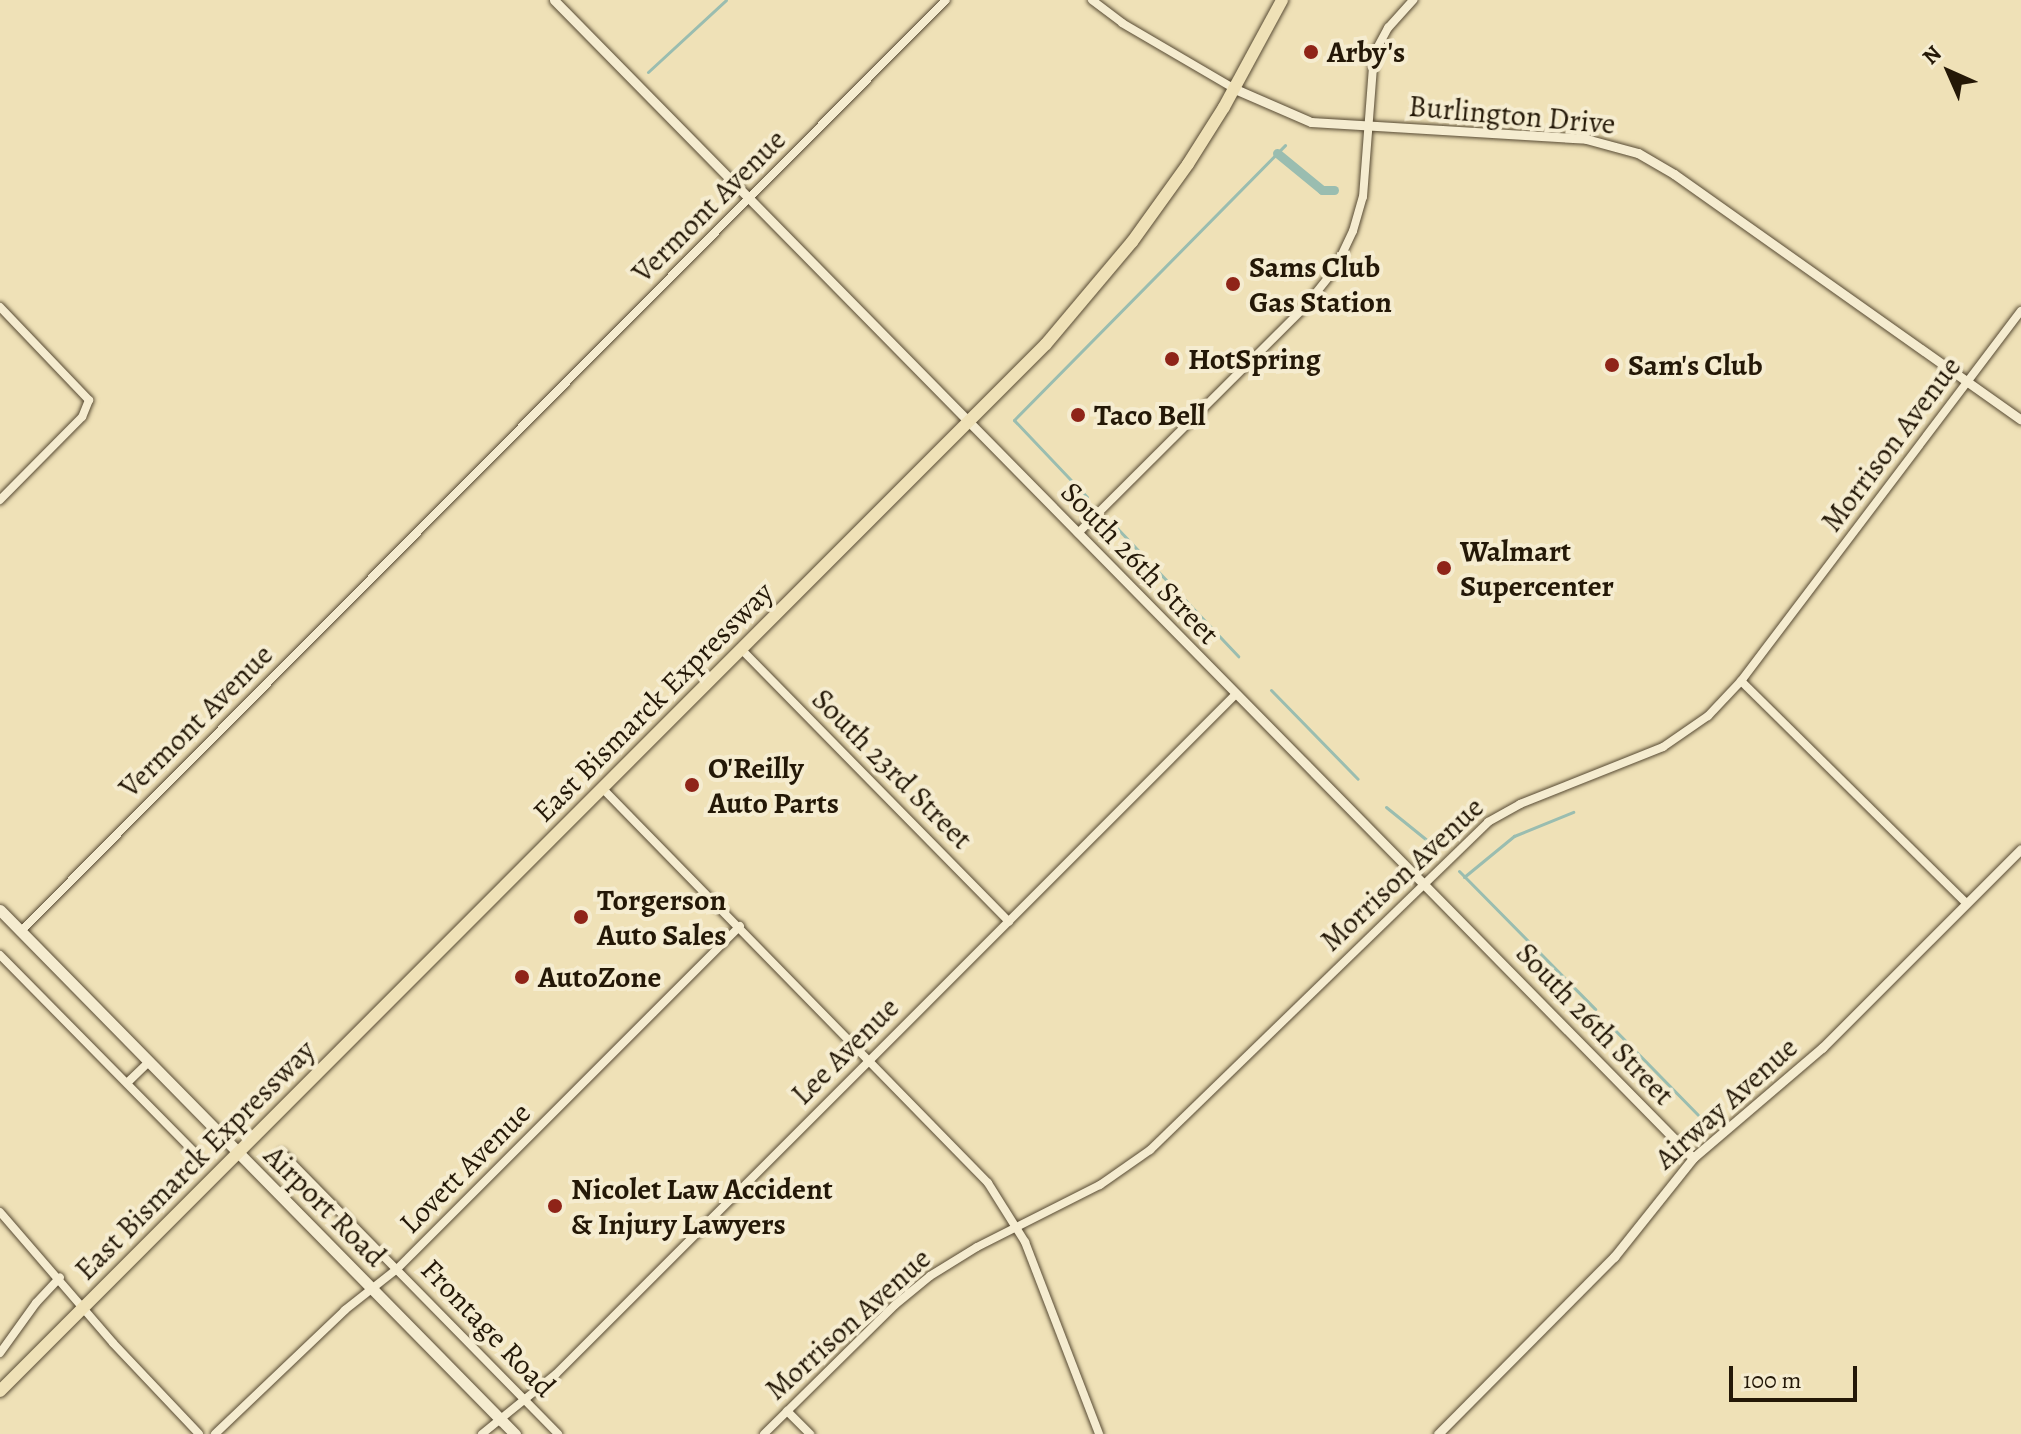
<!DOCTYPE html>
<html>
<head>
<meta charset="utf-8">
<style>
  body { margin:0 }
  #map { position:relative; width:2021px; height:1434px; overflow:hidden; background:#efe1b7; font-family:Alegreya,serif }
  div>[style] { position:absolute }
  [style*='--x'] { left:calc(var(--x)*1px); top:calc(var(--y)*1px); width:calc(var(--w)*1px); rotate:calc(var(--a)*1deg) }
  .stream>* { height:3px; margin:-1.5px; padding:0 1.5px; transform-origin:1.5px; border-radius:1.5px; background:#9abdb0 }
  .canal>* { height:9px; margin:-4.5px; padding:0 4.5px; transform-origin:4.5px; border-radius:4.5px; background:#9abdb0 }
  .roads { filter:drop-shadow(0 0 2px #574a33) drop-shadow(0 0 2px #574a33) }
  .minor>* { height:8px; margin:-4px; padding:0 4px; transform-origin:4px; border-radius:4px; background:#f5ecd0 }
  .tertiary>* { height:9px; margin:-4.5px; padding:0 4.5px; transform-origin:4.5px; border-radius:4.5px; background:#f5ecd0 }
  .secondary>* { height:11px; margin:-5.5px; padding:0 5.5px; transform-origin:5.5px; border-radius:5.5px; background:#f5ecd0 }
  .primary>* { height:12px; margin:-6px; padding:0 6px; transform-origin:6px; border-radius:6px; background:#efe1b7 }
  .dots>* { width:22px; height:22px; translate:-50% -50%; box-sizing:border-box; border:4px solid #f5ecd0; border-radius:50% }
  span { translate:-50% -50%; white-space:nowrap; text-align:center; line-height:1.15; -webkit-text-stroke:8px #f5ecd0; paint-order:stroke }
  .poi-label { font-size:30px; color:#241807; font-weight:700 }
  .left { translate:0 -50%; text-align:left }
  .street-label { font-size:30px; color:#241807 }
  .north { position:absolute; left:1909px; top:32px; width:80px; height:80px; -webkit-text-stroke:6px #f5ecd0; paint-order:stroke; rotate:315deg; font-size:22px; font-weight:700; line-height:32px; text-align:center; color:#241807 }
  .north::after { content:''; display:block; margin:auto; width:28px; height:36px; background:#241807; clip-path:polygon(50% 0,100% 100%,50% 72%,0 100%) }
  .scale { position:absolute; left:1729px; top:1366px; width:128px; height:36px; box-sizing:border-box; border:4px solid #241807; border-top:0; padding-left:10px; font-size:24px; line-height:28px; white-space:nowrap; color:#241807; -webkit-text-stroke:6px #f5ecd0; paint-order:stroke }
</style>
</head>
<body>
<div id="map">
  <div class="stream">
    <div style="--x:648;--y:72;--w:106;--a:-42.7"></div>
    <div style="--x:1087;--y:497;--w:106;--a:-133.5"></div>
    <div style="--x:1014;--y:420;--w:386;--a:-45.4"></div>
    <div style="--x:1116;--y:527;--w:178;--a:46.6"></div>
    <div style="--x:1271;--y:690;--w:124;--a:45.7"></div>
    <div style="--x:1386;--y:807;--w:60;--a:39"></div>
    <div style="--x:1459;--y:871;--w:194;--a:45.4"></div>
    <div style="--x:1464;--y:877;--w:65;--a:-39.4"></div>
    <div style="--x:1514;--y:836;--w:64;--a:-22.1"></div>
    <div style="--x:1609;--y:1024;--w:127;--a:45.6"></div>
  </div>
  <div class="canal">
    <div style="--x:1277;--y:153;--w:58;--a:39.4"></div>
    <div style="--x:1322;--y:190;--w:12;--a:0"></div>
  </div>
  <div class="roads">
    <div class="minor">
      <div style="--x:1092;--y:0;--w:38;--a:37"></div>
      <div style="--x:1122;--y:23;--w:131;--a:30.3"></div>
      <div style="--x:0;--y:307;--w:129;--a:46.3"></div>
      <div style="--x:89;--y:400;--w:18;--a:112"></div>
      <div style="--x:82;--y:417;--w:117;--a:134.7"></div>
      <div style="--x:1078;--y:533;--w:317;--a:-44.9"></div>
      <div style="--x:1303;--y:309;--w:51;--a:-51.3"></div>
      <div style="--x:1335;--y:269;--w:42;--a:-64.7"></div>
      <div style="--x:1353;--y:231;--w:35;--a:-74"></div>
      <div style="--x:1363;--y:197;--w:143;--a:-85.6"></div>
      <div style="--x:1374;--y:54;--w:30;--a:-62"></div>
      <div style="--x:1388;--y:28;--w:38;--a:-48"></div>
      <div style="--x:742;--y:650;--w:381;--a:45.5"></div>
      <div style="--x:1741;--y:681;--w:317;--a:44.6"></div>
      <div style="--x:603;--y:789;--w:551;--a:45.66"></div>
      <div style="--x:988;--y:1183;--w:70;--a:57.9"></div>
      <div style="--x:1025;--y:1242;--w:206;--a:68.9"></div>
      <div style="--x:21;--y:931;--w:1312;--a:-45.19"></div>
      <div style="--x:0;--y:955;--w:279;--a:45.4"></div>
      <div style="--x:127;--y:1083;--w:30;--a:-44"></div>
      <div style="--x:282;--y:1153;--w:394;--a:45.5"></div>
      <div style="--x:0;--y:1212;--w:173;--a:49.2"></div>
      <div style="--x:113;--y:1343;--w:125;--a:46.6"></div>
      <div style="--x:0;--y:1353;--w:62;--a:-54.2"></div>
      <div style="--x:36;--y:1303;--w:35;--a:-47"></div>
      <div style="--x:787;--y:1411;--w:33;--a:45"></div>
      <div style="--x:215;--y:1434;--w:180;--a:-43.6"></div>
      <div style="--x:345;--y:1310;--w:66;--a:-38.3"></div>
      <div style="--x:397;--y:1269;--w:485;--a:-45"></div>
      <div style="--x:482;--y:1434;--w:95;--a:-39"></div>
      <div style="--x:556;--y:1374;--w:960;--a:-45"></div>
      <div style="--x:764;--y:1434;--w:184;--a:-44.6"></div>
      <div style="--x:895;--y:1305;--w:45;--a:-39.6"></div>
      <div style="--x:930;--y:1276;--w:55;--a:-31.7"></div>
      <div style="--x:977;--y:1247;--w:138;--a:-26.8"></div>
      <div style="--x:1100;--y:1185;--w:61;--a:-35"></div>
      <div style="--x:1150;--y:1150;--w:471;--a:-44.1"></div>
      <div style="--x:1488;--y:822;--w:37;--a:-29"></div>
      <div style="--x:1520;--y:804;--w:154;--a:-21.7"></div>
      <div style="--x:1663;--y:747;--w:55;--a:-34.6"></div>
      <div style="--x:1708;--y:716;--w:48;--a:-46.7"></div>
      <div style="--x:1741;--y:681;--w:464;--a:-52.9"></div>
    </div>
    <div class="tertiary">
      <div style="--x:554;--y:0;--w:1624;--a:45.47"></div>
      <div style="--x:1235;--y:89;--w:83;--a:23.5"></div>
      <div style="--x:1311;--y:122;--w:276;--a:3.5"></div>
      <div style="--x:1586;--y:139;--w:54;--a:15.1"></div>
      <div style="--x:1638;--y:153;--w:42;--a:30.3"></div>
      <div style="--x:1674;--y:174;--w:425;--a:35.3"></div>
      <div style="--x:1438;--y:1434;--w:250;--a:-45.2"></div>
      <div style="--x:1614;--y:1257;--w:127;--a:-51.4"></div>
      <div style="--x:1693;--y:1158;--w:170;--a:-40.5"></div>
      <div style="--x:1822;--y:1048;--w:281;--a:-45"></div>
    </div>
    <div class="secondary">
      <div style="--x:0;--y:910;--w:735;--a:45.5"></div>
    </div>
    <div class="primary">
      <div style="--x:0;--y:1391;--w:1480;--a:-45.03"></div>
      <div style="--x:1046;--y:344;--w:133;--a:-49.9"></div>
      <div style="--x:1132;--y:242;--w:96;--a:-54.3"></div>
      <div style="--x:1188;--y:164;--w:67;--a:-57.7"></div>
      <div style="--x:1224;--y:107;--w:122;--a:-61.5"></div>
    </div>
  </div>
  <div class="dots">
    <div style="left:1311px;top:52px;background:#8f2418"></div>
    <div style="left:1233px;top:284px;background:#8f2418"></div>
    <div style="left:1172px;top:359px;background:#8f2418"></div>
    <div style="left:1612px;top:365px;background:#8f2418"></div>
    <div style="left:1078px;top:415px;background:#8f2418"></div>
    <div style="left:1444px;top:568px;background:#8f2418"></div>
    <div style="left:692px;top:785px;background:#8f2418"></div>
    <div style="left:581px;top:917px;background:#8f2418"></div>
    <div style="left:522px;top:977px;background:#8f2418"></div>
    <div style="left:555px;top:1206px;background:#8f2418"></div>
  </div>
  <div class="poi-label">
    <span class="left" style="left:1327px;top:52px">Arby's</span>
    <span class="left" style="left:1249px;top:284px">Sams Club<br>Gas Station</span>
    <span class="left" style="left:1188px;top:359px">HotSpring</span>
    <span class="left" style="left:1628px;top:365px">Sam's Club</span>
    <span class="left" style="left:1094px;top:415px">Taco Bell</span>
    <span class="left" style="left:1460px;top:568px">Walmart<br>Supercenter</span>
    <span class="left" style="left:708px;top:785px">O'Reilly<br>Auto Parts</span>
    <span class="left" style="left:597px;top:917px">Torgerson<br>Auto Sales</span>
    <span class="left" style="left:538px;top:977px">AutoZone</span>
    <span class="left" style="left:571px;top:1206px">Nicolet Law Accident<br>&amp; Injury Lawyers</span>
  </div>
  <div class="street-label">
    <span style="left:1512px;top:115px;rotate:5deg">Burlington Drive</span>
    <span style="left:709px;top:206px;rotate:-45deg">Vermont Avenue</span>
    <span style="left:1891px;top:444px;rotate:-53deg">Morrison Avenue</span>
    <span style="left:1140px;top:563px;rotate:46deg">South 26th Street</span>
    <span style="left:653px;top:702px;rotate:-45deg">East Bismarck Expressway</span>
    <span style="left:196px;top:721px;rotate:-45deg">Vermont Avenue</span>
    <span style="left:892px;top:769px;rotate:45deg">South 23rd Street</span>
    <span style="left:1402px;top:874px;rotate:-43deg">Morrison Avenue</span>
    <span style="left:1595px;top:1024px;rotate:46deg">South 26th Street</span>
    <span style="left:845px;top:1051px;rotate:-45deg">Lee Avenue</span>
    <span style="left:1726px;top:1103px;rotate:-42deg">Airway Avenue</span>
    <span style="left:195px;top:1160px;rotate:-45deg">East Bismarck Expressway</span>
    <span style="left:465px;top:1168px;rotate:-45deg">Lovett Avenue</span>
    <span style="left:325px;top:1206px;rotate:45deg">Airport Road</span>
    <span style="left:848px;top:1324px;rotate:-42deg">Morrison Avenue</span>
    <span style="left:488px;top:1328px;rotate:46deg">Frontage Road</span>
  </div>
  <div class="north">N</div>
  <div class="scale">100 m</div>
</div>
</body>
</html>
